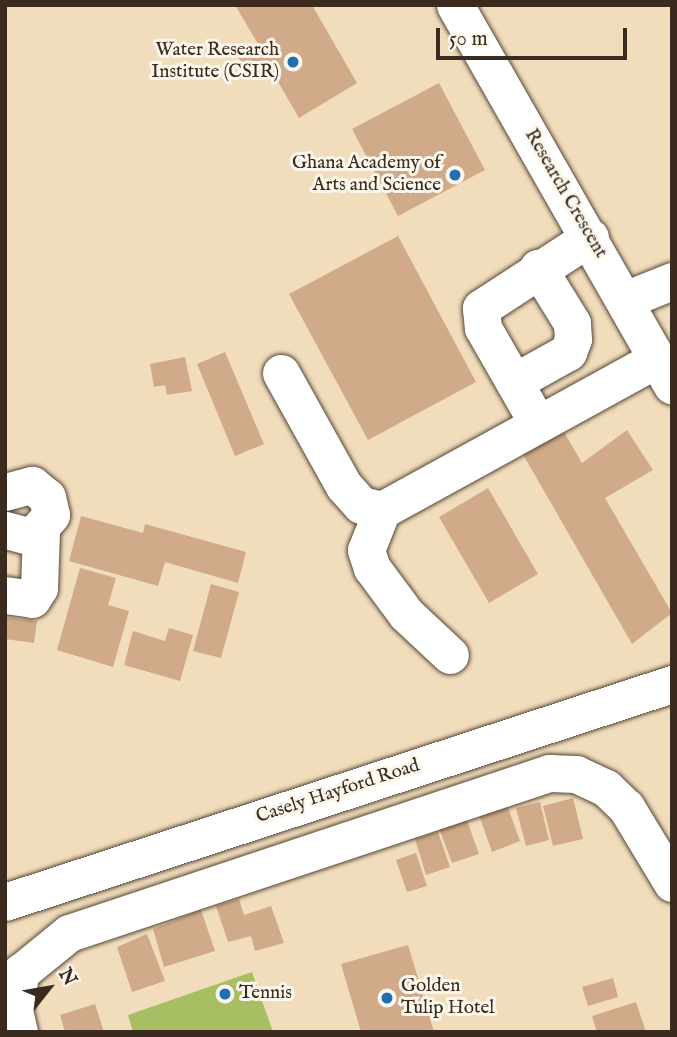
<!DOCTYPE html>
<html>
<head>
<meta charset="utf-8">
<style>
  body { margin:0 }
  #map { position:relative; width:677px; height:1037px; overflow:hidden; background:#f1ddbc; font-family:"IM FELL English",serif }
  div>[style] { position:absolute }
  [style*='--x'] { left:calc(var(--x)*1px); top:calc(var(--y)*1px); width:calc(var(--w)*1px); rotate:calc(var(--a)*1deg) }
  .green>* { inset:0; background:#a8be63 }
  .building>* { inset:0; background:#d1aa89 }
  .roads { filter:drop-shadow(0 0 2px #564536) drop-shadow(0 0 2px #564536) }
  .minor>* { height:37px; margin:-18.5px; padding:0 18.5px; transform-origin:18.5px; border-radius:18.5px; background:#fff }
  .dots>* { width:19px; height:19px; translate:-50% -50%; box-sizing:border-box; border:4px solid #fbf7ec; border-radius:50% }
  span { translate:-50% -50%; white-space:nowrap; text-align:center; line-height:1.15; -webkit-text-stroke:6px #fbf7ec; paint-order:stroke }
  .poi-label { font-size:19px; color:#3b2a1e }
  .right { translate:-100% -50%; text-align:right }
  .left { translate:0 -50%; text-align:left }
  .street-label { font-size:19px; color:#3b2a1e }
  .frame { position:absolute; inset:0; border:7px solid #3b2a1e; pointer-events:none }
  .north { position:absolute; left:14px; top:953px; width:70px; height:70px; -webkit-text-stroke:5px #fbf7ec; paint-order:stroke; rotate:59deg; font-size:19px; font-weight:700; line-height:28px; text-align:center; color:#3b2a1e }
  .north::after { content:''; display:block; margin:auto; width:24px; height:32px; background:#3b2a1e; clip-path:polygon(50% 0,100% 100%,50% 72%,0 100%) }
  .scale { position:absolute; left:436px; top:28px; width:191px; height:32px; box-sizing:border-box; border:4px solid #3b2a1e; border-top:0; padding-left:9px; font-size:21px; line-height:24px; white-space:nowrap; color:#3b2a1e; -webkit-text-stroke:5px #fbf7ec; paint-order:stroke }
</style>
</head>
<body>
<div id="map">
  <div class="green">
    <div style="clip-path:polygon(252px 972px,273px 1032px,133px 1032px,128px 1015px)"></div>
  </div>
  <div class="building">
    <div style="clip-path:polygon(235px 5px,312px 5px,357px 83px,299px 118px,270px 68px,251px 79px,237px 55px,258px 44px)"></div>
    <div style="clip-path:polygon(439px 83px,485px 170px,398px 216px,352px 129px)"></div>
    <div style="clip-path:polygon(398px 236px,476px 382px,368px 440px,289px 294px)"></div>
    <div style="clip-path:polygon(225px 352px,264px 444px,235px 456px,197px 364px)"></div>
    <div style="clip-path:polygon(185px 357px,192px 391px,167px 395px,165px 385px,154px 387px,150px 364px)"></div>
    <div style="clip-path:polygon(557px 420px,582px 463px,627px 430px,653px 470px,605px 498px,672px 613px,632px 644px,517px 444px)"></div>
    <div style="clip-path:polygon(488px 488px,538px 574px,489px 603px,439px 517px)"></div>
    <div style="clip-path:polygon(81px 516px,143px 533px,145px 524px,246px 552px,238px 583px,165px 562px,158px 586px,69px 561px)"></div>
    <div style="clip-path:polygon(80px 568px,116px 578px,108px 605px,129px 611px,113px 667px,57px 650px)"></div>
    <div style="clip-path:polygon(211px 584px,239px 592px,221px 658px,193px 651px)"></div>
    <div style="clip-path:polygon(5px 617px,37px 621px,34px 643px,5px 639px)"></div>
    <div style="clip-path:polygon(169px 628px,193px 635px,180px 681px,124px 665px,133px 631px,165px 641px)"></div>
    <div style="clip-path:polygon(573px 798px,583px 839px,553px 846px,543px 806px)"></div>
    <div style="clip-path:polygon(540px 802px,549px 840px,526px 846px,516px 808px)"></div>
    <div style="clip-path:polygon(507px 805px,520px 841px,492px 852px,479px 815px)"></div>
    <div style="clip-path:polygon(465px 815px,479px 854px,452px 863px,438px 825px)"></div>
    <div style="clip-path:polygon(438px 832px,450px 867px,426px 875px,415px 839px)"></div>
    <div style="clip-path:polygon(416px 853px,427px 886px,407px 892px,396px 860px)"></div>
    <div style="clip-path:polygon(239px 899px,244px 915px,271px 906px,284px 943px,255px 951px,251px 936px,228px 942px,216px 906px)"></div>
    <div style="clip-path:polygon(201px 910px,215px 951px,164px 967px,153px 929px)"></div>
    <div style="clip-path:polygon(147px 934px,165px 981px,132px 992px,117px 947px)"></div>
    <div style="clip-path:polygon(408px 945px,434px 1032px,361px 1032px,341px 964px)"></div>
    <div style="clip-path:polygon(613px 978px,618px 997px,588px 1006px,582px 987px)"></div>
    <div style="clip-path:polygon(636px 1002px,646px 1032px,597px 1032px,592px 1016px)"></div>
    <div style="clip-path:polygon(95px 1004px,104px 1032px,65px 1032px,60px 1015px)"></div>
  </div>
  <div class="roads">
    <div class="minor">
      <div style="--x:455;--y:5;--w:438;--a:60.3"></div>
      <div style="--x:625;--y:300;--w:51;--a:-22"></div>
      <div style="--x:281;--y:373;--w:129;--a:60.9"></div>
      <div style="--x:344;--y:486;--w:25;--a:48"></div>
      <div style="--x:361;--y:505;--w:22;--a:13"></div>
      <div style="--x:382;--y:510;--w:314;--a:-28.8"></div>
      <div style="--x:514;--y:382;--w:62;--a:-29.1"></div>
      <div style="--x:568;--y:352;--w:14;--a:-69"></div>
      <div style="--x:573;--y:339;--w:16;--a:-94"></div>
      <div style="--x:572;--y:323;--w:65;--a:-121.7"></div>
      <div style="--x:538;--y:424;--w:111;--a:-119.8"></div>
      <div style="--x:483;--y:328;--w:20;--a:-96"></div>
      <div style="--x:481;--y:308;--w:130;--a:-33.1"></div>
      <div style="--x:5;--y:492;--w:28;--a:-15"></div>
      <div style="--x:32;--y:485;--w:19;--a:39"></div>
      <div style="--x:47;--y:497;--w:18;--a:77"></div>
      <div style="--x:51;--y:515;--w:29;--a:131"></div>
      <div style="--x:32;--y:537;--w:28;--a:-165"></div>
      <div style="--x:382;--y:510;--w:43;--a:111.8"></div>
      <div style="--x:366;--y:550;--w:19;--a:72"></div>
      <div style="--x:372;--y:568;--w:57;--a:53.5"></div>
      <div style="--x:406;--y:614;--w:60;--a:43"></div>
      <div style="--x:5;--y:595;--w:27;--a:8"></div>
      <div style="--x:32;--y:599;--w:13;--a:-58"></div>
      <div style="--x:39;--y:588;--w:56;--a:-88"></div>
      <div style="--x:5;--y:902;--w:702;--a:-18.1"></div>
      <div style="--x:19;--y:1032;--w:23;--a:-103"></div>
      <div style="--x:14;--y:1010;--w:39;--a:-80"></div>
      <div style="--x:21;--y:972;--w:62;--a:-39.1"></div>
      <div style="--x:69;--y:933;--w:506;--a:-18.43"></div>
      <div style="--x:549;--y:773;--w:27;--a:2"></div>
      <div style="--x:576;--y:774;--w:33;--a:25"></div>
      <div style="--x:606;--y:788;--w:28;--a:44"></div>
      <div style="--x:626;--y:807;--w:89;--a:58.8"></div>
    </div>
  </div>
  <div class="dots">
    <div style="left:293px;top:62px;background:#1f6fb2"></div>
    <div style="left:455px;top:175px;background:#1f6fb2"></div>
    <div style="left:225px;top:994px;background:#1f6fb2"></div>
    <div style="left:387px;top:998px;background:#1f6fb2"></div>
  </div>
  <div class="poi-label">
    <span class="right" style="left:279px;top:62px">Water Research<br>Institute (CSIR)</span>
    <span class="right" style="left:441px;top:175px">Ghana Academy of<br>Arts and Science</span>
    <span class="left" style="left:401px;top:998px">Golden<br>Tulip Hotel</span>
    <span class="left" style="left:239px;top:994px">Tennis</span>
  </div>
  <div class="street-label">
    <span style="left:565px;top:194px;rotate:60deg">Research Crescent</span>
    <span style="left:338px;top:792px;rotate:-18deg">Casely Hayford Road</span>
  </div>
  <div class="frame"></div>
  <div class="north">N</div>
  <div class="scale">50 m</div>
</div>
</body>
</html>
